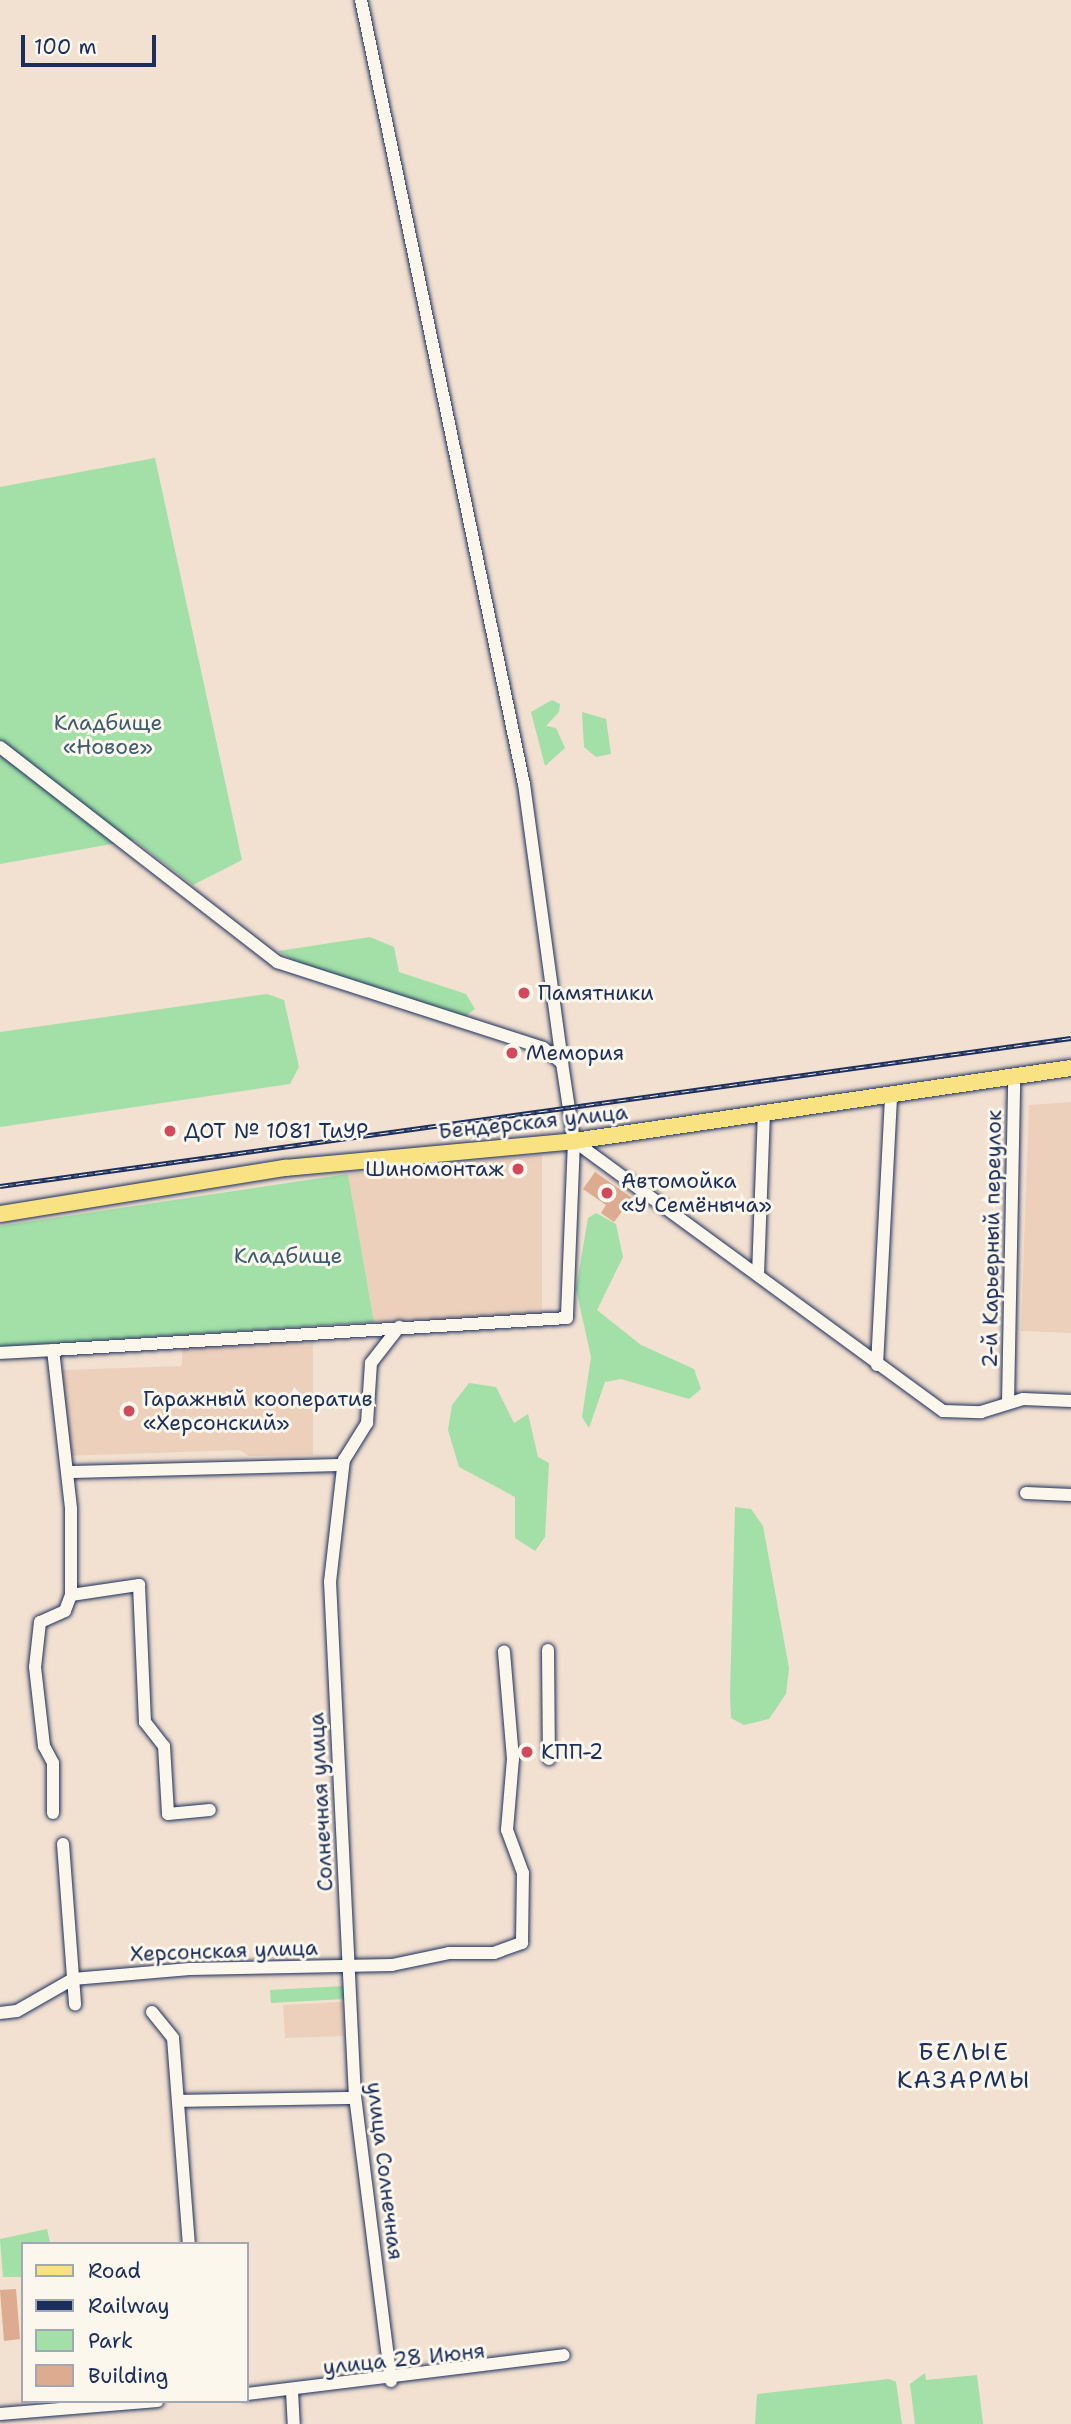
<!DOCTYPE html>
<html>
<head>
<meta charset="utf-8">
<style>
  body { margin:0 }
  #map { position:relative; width:1071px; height:2424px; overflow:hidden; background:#f2e0d0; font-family:"Shantell Sans",sans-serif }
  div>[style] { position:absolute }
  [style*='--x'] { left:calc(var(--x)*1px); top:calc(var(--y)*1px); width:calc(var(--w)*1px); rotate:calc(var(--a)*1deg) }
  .built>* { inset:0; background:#ecd0bc }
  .green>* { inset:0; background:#a2e0a7 }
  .building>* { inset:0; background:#ddab8f }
  .roads { filter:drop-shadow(0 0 2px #1b2f5e) drop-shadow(0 0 2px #1b2f5e) }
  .minor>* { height:12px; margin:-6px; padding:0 6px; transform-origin:6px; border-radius:6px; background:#fbf7ec }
  .major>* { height:16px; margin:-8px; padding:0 8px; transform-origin:8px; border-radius:8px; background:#f8e281 }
  .rail>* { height:5px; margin-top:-2.5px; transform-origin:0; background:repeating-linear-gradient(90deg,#fbf7ec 0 8px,#1b2f5e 0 16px); box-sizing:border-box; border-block:2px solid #1b2f5e }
  .dots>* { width:19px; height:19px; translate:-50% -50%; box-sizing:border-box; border:4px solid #fbf7ec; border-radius:50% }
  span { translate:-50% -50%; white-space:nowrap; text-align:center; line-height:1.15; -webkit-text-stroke:6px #fbf7ec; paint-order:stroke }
  .park-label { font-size:21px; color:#3d5b70 }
  .poi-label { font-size:21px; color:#1b2f5e }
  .left { translate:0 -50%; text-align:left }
  .right { translate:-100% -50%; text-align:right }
  .street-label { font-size:21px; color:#1b2f5e }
  .quarter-label { font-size:24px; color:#1b2f5e; letter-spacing:2px }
  .legend { position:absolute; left:21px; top:2242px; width:228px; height:161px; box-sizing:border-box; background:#fbf7ec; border:2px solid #a1a7b3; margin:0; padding:9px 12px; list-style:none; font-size:21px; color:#1b2f5e }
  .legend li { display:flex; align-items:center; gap:14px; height:35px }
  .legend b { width:35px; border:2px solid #a1a7b3 }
  .scale { position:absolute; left:21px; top:35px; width:135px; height:32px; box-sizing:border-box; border:4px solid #1b2f5e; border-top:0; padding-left:9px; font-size:21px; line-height:24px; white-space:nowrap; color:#1b2f5e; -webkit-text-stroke:5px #fbf7ec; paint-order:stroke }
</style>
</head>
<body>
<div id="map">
  <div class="built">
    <div style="clip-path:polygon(1071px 1102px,1071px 1333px,1021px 1331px,1029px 1105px)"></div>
    <div style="clip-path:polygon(542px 1155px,542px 1316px,374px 1322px,348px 1174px)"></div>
    <div style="clip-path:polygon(313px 1341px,313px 1455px,249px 1456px,240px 1450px,65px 1456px,61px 1370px,182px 1366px,182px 1348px)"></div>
    <div style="clip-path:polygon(342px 2002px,344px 2036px,285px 2038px,283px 2005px)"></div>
  </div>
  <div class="green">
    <div style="clip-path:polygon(155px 458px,242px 860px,193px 885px,134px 840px,0 864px,0 487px)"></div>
    <div style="clip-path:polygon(552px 700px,560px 704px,559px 712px,546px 726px,556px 728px,565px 748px,545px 766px,531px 712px)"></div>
    <div style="clip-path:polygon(582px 712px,606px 719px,611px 754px,596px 757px,584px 747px)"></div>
    <div style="clip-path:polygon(370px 937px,394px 947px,399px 972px,466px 994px,475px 1009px,463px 1018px,301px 965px,278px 951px)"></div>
    <div style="clip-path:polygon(267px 994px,284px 1000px,299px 1067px,290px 1084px,0 1127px,0 1032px)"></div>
    <div style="clip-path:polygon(348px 1174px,374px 1322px,0 1347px,0 1226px)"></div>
    <div style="clip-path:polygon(596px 1213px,616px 1224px,623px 1257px,597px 1310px,641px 1345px,694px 1369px,701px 1389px,689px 1399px,621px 1379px,605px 1382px,589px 1428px,582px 1417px,591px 1357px,576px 1289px,588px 1218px)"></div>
    <div style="clip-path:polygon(469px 1383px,496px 1387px,514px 1423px,528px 1414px,538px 1457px,549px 1463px,545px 1537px,535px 1551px,515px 1538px,515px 1497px,459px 1467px,448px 1430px,452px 1405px)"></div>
    <div style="clip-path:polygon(735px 1507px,751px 1509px,763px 1526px,789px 1668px,786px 1694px,769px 1719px,744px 1725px,731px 1718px,730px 1695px)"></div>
    <div style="clip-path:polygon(345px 1986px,344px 1999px,271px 2003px,270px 1990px)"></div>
    <div style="clip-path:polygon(47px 2229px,50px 2242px,23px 2244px,23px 2277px,3px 2277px,0 2239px)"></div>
    <div style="clip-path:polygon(925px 2373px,926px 2380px,977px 2375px,983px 2424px,915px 2424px,910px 2384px)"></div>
    <div style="clip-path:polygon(889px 2379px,896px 2382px,902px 2424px,755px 2424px,757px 2394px)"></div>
  </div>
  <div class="building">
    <div style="clip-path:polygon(595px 1172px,632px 1198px,614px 1222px,601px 1213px,606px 1205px,583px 1189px)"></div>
    <div style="clip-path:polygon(16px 2289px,20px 2339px,4px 2341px,0 2290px)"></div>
  </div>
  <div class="roads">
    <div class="minor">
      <div style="--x:361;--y:0;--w:801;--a:78.26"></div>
      <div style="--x:524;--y:784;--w:282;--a:82.2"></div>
      <div style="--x:0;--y:747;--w:351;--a:37.8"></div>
      <div style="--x:277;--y:962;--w:280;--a:17.9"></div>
      <div style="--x:543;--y:1048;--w:24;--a:38"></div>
      <div style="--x:562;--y:1063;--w:79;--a:81.3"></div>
      <div style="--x:574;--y:1141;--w:177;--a:92.3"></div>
      <div style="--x:567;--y:1318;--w:515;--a:176.44"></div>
      <div style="--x:53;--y:1350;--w:160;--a:83.5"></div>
      <div style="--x:71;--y:1509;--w:86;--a:90"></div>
      <div style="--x:71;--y:1595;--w:17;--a:111"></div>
      <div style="--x:65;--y:1611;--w:27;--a:156"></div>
      <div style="--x:40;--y:1622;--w:45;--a:96.3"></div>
      <div style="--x:35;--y:1667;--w:80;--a:83.5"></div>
      <div style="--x:44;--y:1746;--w:19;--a:62"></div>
      <div style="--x:53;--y:1763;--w:50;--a:90"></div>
      <div style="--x:574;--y:1141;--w:457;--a:36.2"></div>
      <div style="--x:943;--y:1411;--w:38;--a:2"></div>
      <div style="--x:981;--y:1412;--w:44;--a:-17.2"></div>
      <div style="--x:1023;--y:1399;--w:48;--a:2.4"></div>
      <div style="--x:758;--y:1275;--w:162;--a:-87.9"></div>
      <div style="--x:0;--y:1353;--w:53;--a:-3.2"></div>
      <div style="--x:877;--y:1365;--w:271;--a:-87"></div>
      <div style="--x:1008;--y:1403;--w:327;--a:-88.9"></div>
      <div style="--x:69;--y:1472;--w:274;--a:-1.5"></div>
      <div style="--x:1026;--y:1493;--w:45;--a:2.5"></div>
      <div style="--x:71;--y:1595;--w:69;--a:-8.4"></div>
      <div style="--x:139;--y:1585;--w:137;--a:87.5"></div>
      <div style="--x:145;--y:1722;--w:31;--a:52"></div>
      <div style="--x:164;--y:1746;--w:68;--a:86.6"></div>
      <div style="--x:168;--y:1814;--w:42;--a:-5.4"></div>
      <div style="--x:548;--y:1650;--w:109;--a:89.5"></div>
      <div style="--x:63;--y:1844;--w:161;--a:85.7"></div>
      <div style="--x:152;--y:2012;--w:33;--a:51"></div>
      <div style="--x:173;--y:2038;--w:207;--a:85.6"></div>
      <div style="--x:0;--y:2013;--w:17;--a:-7"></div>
      <div style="--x:17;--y:2011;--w:64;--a:-29.7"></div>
      <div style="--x:73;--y:1979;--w:117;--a:-4.9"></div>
      <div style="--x:190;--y:1969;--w:202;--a:-1.1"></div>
      <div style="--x:392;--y:1965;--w:58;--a:-11.9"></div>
      <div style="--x:449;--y:1953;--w:45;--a:0"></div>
      <div style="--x:494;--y:1953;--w:30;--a:-20"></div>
      <div style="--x:522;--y:1943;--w:70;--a:-89.2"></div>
      <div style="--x:523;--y:1873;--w:46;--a:-110.4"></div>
      <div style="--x:507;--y:1830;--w:71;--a:-85.2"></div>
      <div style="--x:513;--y:1759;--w:108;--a:-94.8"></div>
      <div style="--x:179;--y:2101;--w:176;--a:-1"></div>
      <div style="--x:391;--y:2381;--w:285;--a:-97.2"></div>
      <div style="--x:355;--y:2098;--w:517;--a:-92.77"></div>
      <div style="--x:330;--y:1582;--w:123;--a:-83.5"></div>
      <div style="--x:344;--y:1460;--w:44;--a:-58.1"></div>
      <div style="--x:367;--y:1423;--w:60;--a:-86.2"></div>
      <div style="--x:371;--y:1363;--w:46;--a:-52.1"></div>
      <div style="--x:292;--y:2391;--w:33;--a:87"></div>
      <div style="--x:247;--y:2394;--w:319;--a:-7"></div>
      <div style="--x:0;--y:2414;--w:158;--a:-4.7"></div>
    </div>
    <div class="major">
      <div style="--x:0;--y:1214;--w:289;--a:-9.2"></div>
      <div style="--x:285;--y:1168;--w:290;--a:-5.3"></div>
      <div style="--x:574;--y:1141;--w:502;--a:-8.36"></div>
    </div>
  </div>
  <div class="rail">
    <div style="--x:0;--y:1186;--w:1081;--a:-7.87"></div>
  </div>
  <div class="dots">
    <div style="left:524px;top:993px;background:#d1495b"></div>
    <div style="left:512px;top:1053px;background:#d1495b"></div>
    <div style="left:170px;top:1131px;background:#d1495b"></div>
    <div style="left:518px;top:1169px;background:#d1495b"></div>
    <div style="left:607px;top:1193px;background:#d1495b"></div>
    <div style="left:129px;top:1411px;background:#d1495b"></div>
    <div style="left:527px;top:1752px;background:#d1495b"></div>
  </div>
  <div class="park-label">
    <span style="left:108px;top:735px">Кладбище<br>«Новое»</span>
    <span style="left:288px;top:1256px">Кладбище</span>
  </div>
  <div class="poi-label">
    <span class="left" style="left:538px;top:993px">Памятники</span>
    <span class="left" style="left:526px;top:1053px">Мемория</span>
    <span class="left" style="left:184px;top:1131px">ДОТ № 1081 ТиУР</span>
    <span class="right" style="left:504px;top:1169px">Шиномонтаж</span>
    <span class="left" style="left:621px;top:1193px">Автомойка<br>«У Семёныча»</span>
    <span class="left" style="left:143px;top:1411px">Гаражный кооператив<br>«Херсонский»</span>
    <span class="left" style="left:541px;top:1752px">КПП-2</span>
  </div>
  <div class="street-label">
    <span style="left:533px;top:1122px;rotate:-6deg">Бендерская улица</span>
    <span style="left:992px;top:1239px;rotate:-89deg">2-й Карьерный переулок</span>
    <span style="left:321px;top:1802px;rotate:-93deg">Солнечная улица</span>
    <span style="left:224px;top:1951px;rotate:-2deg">Херсонская улица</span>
    <span style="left:385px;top:2171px;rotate:83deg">улица Солнечная</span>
    <span style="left:404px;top:2359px;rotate:-6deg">улица 28 Июня</span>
  </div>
  <div class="quarter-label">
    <span style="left:964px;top:2067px">БЕЛЫЕ<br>КАЗАРМЫ</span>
  </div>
  <ul class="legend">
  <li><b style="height:9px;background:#f8e281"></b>Road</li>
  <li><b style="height:9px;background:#1b2f5e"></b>Railway</li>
  <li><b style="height:19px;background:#a2e0a7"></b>Park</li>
  <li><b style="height:19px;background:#ddab8f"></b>Building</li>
  </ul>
  <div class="scale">100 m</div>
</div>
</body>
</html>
